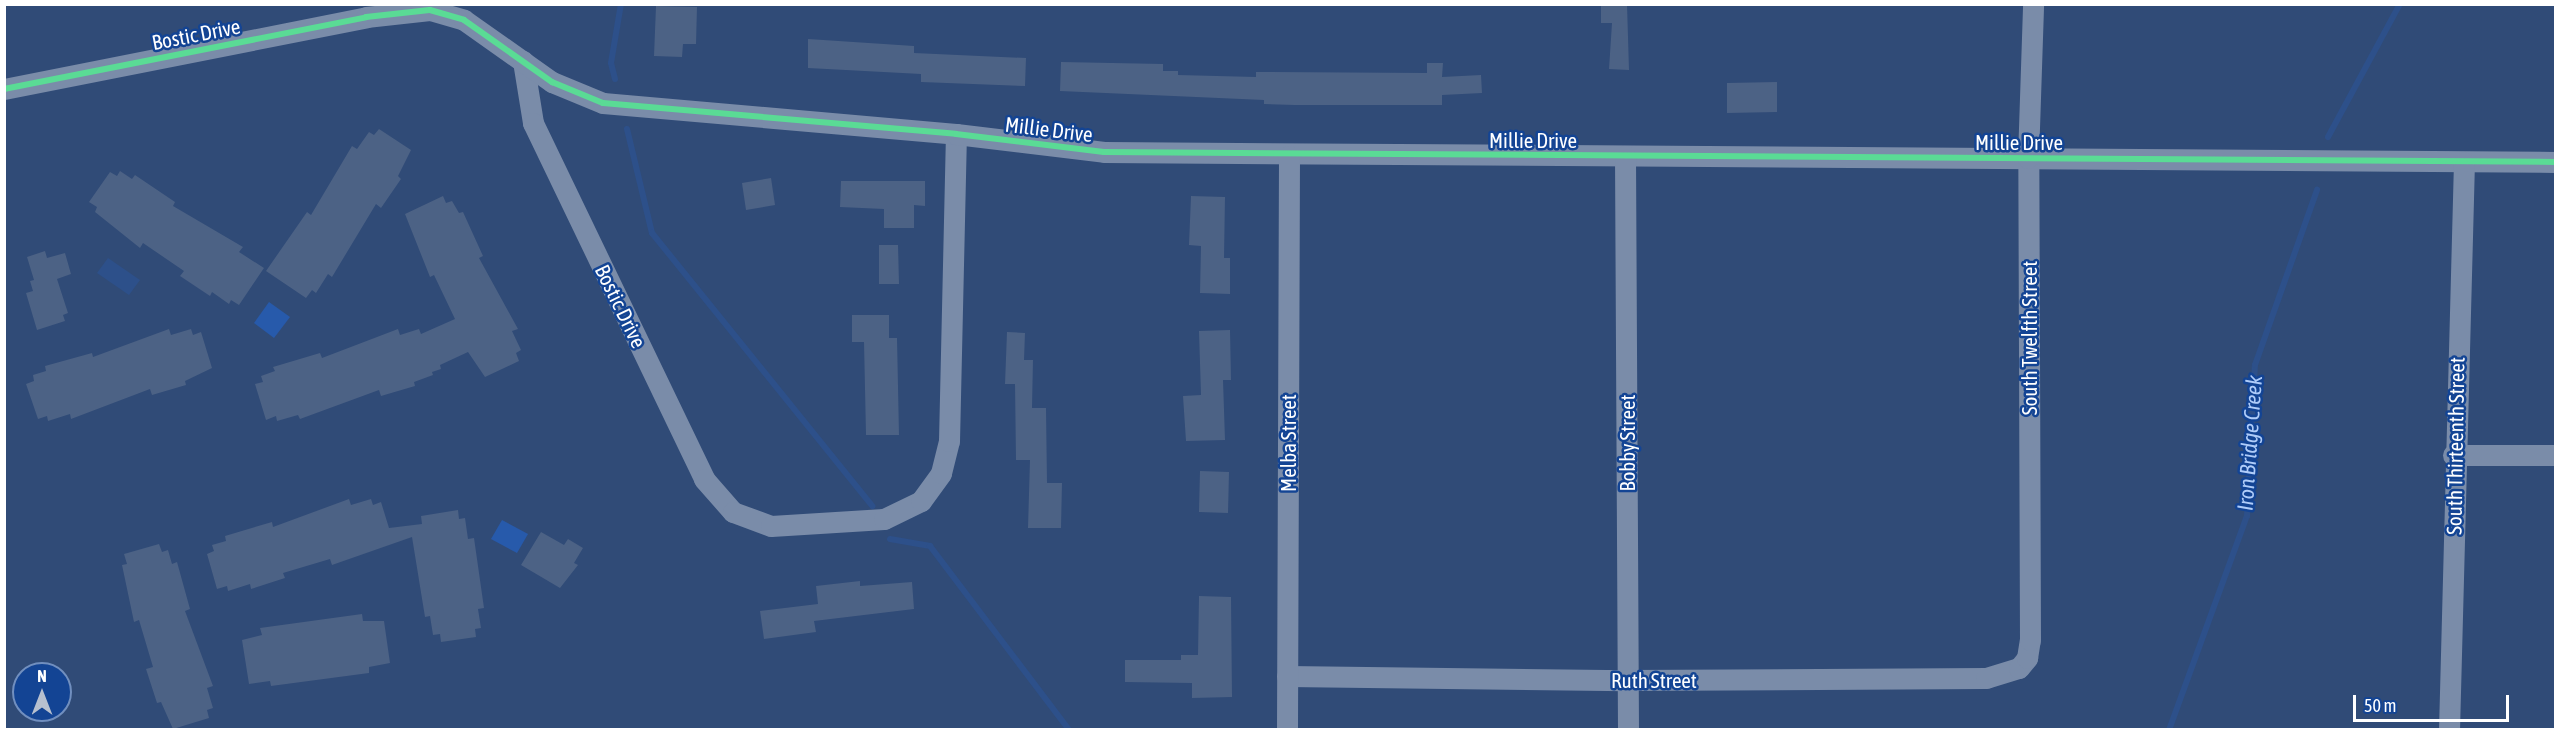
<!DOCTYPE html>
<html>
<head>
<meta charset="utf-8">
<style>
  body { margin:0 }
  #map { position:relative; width:2560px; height:734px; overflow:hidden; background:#304b77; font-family:"Asap Condensed",sans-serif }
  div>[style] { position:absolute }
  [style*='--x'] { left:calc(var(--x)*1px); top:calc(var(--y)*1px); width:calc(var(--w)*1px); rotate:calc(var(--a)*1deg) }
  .green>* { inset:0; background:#275aab }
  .water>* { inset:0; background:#2d508a }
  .stream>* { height:6px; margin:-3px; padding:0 3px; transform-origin:3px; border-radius:3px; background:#2d508a }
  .building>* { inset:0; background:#4c6285 }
  .minor>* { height:21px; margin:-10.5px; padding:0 10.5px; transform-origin:10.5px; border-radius:10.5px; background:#7a8ca9 }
  .cycleway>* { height:6px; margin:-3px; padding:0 3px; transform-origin:3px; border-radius:3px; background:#5adb95 }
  span { translate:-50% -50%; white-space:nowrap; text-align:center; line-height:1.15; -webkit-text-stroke:5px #134494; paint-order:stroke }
  .street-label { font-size:21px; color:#fff }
  .water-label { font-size:22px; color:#afccf9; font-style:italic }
  .frame { position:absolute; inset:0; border:6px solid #fff; pointer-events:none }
  .north { position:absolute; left:12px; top:662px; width:60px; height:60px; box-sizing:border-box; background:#134494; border:2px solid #718fbf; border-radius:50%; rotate:0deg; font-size:16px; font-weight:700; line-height:24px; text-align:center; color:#fff }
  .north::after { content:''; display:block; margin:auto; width:21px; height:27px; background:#b7c0cf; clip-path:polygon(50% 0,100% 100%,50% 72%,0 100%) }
  .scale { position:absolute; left:2353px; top:695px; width:156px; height:27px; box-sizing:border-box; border:3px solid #fff; border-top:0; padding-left:8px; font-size:18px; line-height:21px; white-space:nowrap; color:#fff; -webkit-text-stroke:4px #134494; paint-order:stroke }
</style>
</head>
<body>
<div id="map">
  <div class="green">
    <div style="clip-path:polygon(269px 302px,290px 317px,274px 338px,254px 323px)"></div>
    <div style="clip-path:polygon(502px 520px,528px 534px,517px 553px,491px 539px)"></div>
  </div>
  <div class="water">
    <div style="clip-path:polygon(108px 258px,140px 280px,129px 295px,97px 273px)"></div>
  </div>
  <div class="stream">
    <div style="--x:615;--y:79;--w:16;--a:-104"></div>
    <div style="--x:611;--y:63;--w:60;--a:-80.4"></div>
    <div style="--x:627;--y:129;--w:107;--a:76.5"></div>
    <div style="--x:652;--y:233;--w:351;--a:51.1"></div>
    <div style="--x:2328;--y:137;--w:151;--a:-61.6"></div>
    <div style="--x:890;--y:539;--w:41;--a:9.9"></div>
    <div style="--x:930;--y:546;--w:231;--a:52.9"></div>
    <div style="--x:2169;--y:730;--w:228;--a:-70"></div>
    <div style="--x:2247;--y:516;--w:151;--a:-87"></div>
    <div style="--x:2255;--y:365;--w:186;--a:-70.5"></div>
  </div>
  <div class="building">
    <div style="clip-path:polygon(1601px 4px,1627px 4px,1629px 70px,1609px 69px,1612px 23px,1601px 23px)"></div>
    <div style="clip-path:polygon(656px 6px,697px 7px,696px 44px,683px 44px,682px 57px,654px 56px)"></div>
    <div style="clip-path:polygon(808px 39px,914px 46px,914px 53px,1026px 58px,1025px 86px,921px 82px,921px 74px,808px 68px)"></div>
    <div style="clip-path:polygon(1061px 62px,1163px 64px,1163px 71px,1178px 71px,1178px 75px,1256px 77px,1256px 72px,1427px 73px,1427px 63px,1443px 63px,1442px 77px,1481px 75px,1482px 93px,1442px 95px,1442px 105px,1295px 105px,1264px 104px,1264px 100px,1060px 91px)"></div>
    <div style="clip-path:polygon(1777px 82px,1777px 112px,1727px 113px,1727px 83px)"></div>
    <div style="clip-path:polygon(379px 129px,411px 150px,398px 176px,401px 179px,381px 208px,376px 204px,332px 277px,328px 274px,316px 293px,312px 290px,306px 298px,266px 271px,307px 212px,311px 215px,352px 146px,357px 149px,369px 132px,374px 135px)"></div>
    <div style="clip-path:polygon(120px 171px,132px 179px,135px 175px,175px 202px,173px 206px,243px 247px,239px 252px,264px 268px,239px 305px,231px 300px,229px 304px,212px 292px,210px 296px,180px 276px,184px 271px,143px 243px,140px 248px,95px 212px,97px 207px,89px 202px,110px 172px,117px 176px)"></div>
    <div style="clip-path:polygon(771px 178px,775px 205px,746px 210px,742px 183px)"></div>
    <div style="clip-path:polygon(841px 181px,925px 181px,925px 206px,914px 205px,914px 228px,884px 228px,884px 209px,840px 207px)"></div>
    <div style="clip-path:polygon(443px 196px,446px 203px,452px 201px,459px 213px,463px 212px,483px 256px,479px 258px,518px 329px,512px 331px,521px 350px,516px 353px,519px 361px,485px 377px,468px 352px,440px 365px,441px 369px,432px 372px,433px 375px,414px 382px,415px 386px,381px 396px,379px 390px,300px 419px,298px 415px,277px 421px,276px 416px,266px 420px,255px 384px,263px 382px,261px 376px,275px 371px,273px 367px,320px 353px,322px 358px,398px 329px,400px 335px,419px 329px,421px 334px,455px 319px,434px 275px,430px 277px,405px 214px)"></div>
    <div style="clip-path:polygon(1191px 196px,1225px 197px,1224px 258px,1230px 258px,1230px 294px,1200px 293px,1201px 246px,1189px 245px)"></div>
    <div style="clip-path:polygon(879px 245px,898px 245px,899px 284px,879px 284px)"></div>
    <div style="clip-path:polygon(45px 251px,47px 258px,65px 253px,71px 274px,57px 279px,68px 313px,63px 315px,65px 321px,37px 330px,26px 293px,33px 291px,30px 281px,34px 280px,27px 257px)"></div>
    <div style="clip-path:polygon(852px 315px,889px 315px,889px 338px,897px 338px,899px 435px,866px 435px,864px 342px,852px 342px)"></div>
    <div style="clip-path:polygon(169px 329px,171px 335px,191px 329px,193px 335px,201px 332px,212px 368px,185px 381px,186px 385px,152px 395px,150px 389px,71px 419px,70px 414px,48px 421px,47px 416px,38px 419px,26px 384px,34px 381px,33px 375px,46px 371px,45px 366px,92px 353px,93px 357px)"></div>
    <div style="clip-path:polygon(1230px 330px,1231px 380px,1223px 380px,1225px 440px,1186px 441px,1183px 396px,1201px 395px,1199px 331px)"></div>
    <div style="clip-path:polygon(1007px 332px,1025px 333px,1024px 360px,1033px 360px,1032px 408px,1046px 408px,1047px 483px,1062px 483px,1061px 528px,1028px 528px,1030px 460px,1016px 460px,1015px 384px,1005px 384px)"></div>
    <div style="clip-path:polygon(1200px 471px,1229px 472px,1228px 513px,1199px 512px)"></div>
    <div style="clip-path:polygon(349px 499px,351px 505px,371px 499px,373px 505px,381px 502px,389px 528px,422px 524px,421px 516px,458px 510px,459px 519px,465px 518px,468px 539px,474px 538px,484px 608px,478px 609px,481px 628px,475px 629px,476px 637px,441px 642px,440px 634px,433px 635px,430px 616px,425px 617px,412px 537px,332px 565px,330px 559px,283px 573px,285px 578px,251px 589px,250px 584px,228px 591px,227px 586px,217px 589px,207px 554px,214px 551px,212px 545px,226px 541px,225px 536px,272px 522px,273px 527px)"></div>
    <div style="clip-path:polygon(541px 532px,564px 545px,568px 539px,583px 548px,574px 563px,578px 565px,560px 588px,521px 565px)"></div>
    <div style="clip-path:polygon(159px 544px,162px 552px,168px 550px,172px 564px,177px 562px,190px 609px,185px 611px,213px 686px,207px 688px,213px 708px,207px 710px,209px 718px,173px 729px,161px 702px,157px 703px,146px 669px,153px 667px,139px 620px,134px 622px,122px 565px,127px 564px,124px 554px)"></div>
    <div style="clip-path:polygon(860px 581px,860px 586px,912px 582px,914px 609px,814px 621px,816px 632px,764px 639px,760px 611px,818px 604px,816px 586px)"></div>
    <div style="clip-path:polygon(1199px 596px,1231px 597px,1232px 697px,1192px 698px,1192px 683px,1125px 682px,1125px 660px,1181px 660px,1181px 655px,1198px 655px)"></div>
    <div style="clip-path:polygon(362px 614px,363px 621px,384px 621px,390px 663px,369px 667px,369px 673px,271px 686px,270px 681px,249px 684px,242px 640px,262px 635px,260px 628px)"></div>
  </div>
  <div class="minor">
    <div style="--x:523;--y:61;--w:63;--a:80.8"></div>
    <div style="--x:533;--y:123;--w:395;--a:64.3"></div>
    <div style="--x:704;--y:479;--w:44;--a:48.7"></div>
    <div style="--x:733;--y:512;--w:40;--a:20.2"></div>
    <div style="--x:771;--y:526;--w:113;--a:-3.5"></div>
    <div style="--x:884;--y:519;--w:41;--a:-25.9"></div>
    <div style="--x:921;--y:501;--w:34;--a:-54"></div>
    <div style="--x:941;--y:473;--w:33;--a:-76"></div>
    <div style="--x:949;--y:441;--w:307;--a:-88.7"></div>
    <div style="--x:4;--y:89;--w:369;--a:-11.2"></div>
    <div style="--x:366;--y:17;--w:64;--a:-6.2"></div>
    <div style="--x:430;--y:10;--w:35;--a:16"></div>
    <div style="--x:464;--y:20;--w:108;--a:35.2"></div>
    <div style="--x:552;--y:82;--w:55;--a:22.4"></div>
    <div style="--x:603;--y:103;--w:354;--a:5"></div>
    <div style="--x:956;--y:134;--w:149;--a:6.9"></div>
    <div style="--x:1104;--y:152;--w:1452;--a:0.39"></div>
    <div style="--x:1625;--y:156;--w:574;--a:89.7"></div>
    <div style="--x:2453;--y:455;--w:103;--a:0"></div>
    <div style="--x:1287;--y:676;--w:340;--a:0.7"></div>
    <div style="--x:1627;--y:680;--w:359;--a:-0.3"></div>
    <div style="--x:1986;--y:678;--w:34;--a:-17"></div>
    <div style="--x:2019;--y:668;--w:13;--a:-51"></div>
    <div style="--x:2027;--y:658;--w:18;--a:-81"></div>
    <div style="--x:2030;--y:640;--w:482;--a:-90.2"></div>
    <div style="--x:2028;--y:158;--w:154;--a:-88.1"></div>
    <div style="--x:1287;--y:730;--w:574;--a:-89.8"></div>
    <div style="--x:2449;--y:730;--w:568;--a:-88.49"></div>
  </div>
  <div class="cycleway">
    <div style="--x:4;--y:89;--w:369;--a:-11.2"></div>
    <div style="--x:366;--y:17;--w:64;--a:-6.2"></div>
    <div style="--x:430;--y:10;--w:35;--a:16"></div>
    <div style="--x:464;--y:20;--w:108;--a:35.2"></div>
    <div style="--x:552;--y:82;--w:55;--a:22.4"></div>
    <div style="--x:603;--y:103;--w:354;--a:5"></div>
    <div style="--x:956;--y:134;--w:149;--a:6.9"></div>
    <div style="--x:1104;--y:152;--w:1452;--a:0.39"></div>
  </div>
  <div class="street-label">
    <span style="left:196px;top:34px;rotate:-11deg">Bostic Drive</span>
    <span style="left:1049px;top:129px;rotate:7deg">Millie Drive</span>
    <span style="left:1533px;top:140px">Millie Drive</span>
    <span style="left:2019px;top:142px">Millie Drive</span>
    <span style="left:621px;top:306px;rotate:64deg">Bostic Drive</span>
    <span style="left:2029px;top:338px;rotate:-90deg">South Twelfth Street</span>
    <span style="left:1288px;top:443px;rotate:-90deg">Melba Street</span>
    <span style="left:1627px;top:443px;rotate:-90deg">Bobby Street</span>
    <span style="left:2455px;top:446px;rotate:-89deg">South Thirteenth Street</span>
    <span style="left:1654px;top:680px">Ruth Street</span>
  </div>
  <div class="water-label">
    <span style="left:2250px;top:443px;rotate:-86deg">Iron Bridge Creek</span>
  </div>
  <div class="frame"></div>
  <div class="north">N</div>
  <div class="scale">50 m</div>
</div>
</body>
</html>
